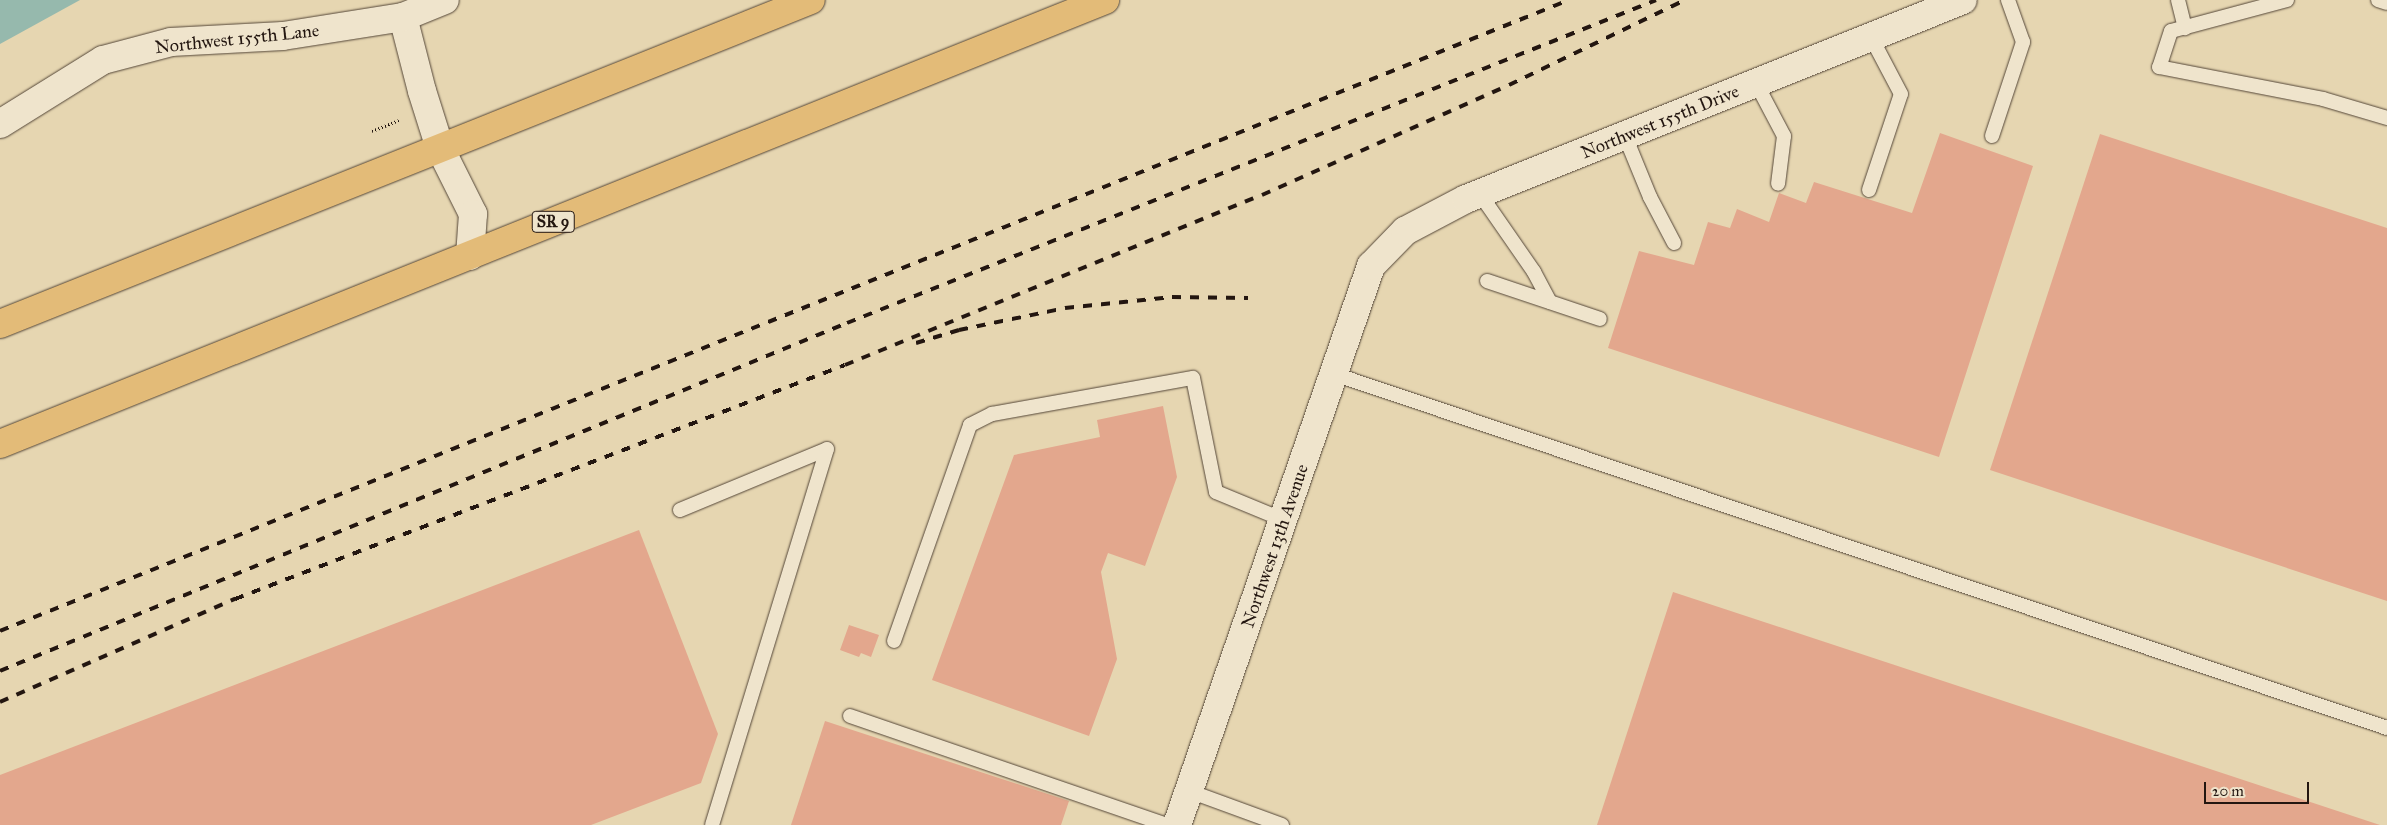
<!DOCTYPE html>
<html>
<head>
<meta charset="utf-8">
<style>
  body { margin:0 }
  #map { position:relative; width:2387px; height:825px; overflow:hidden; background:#e6d6b1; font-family:"IM FELL Great Primer",serif }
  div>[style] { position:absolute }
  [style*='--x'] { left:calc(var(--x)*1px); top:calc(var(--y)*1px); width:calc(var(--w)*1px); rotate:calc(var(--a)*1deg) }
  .water>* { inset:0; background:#96b9ad }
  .building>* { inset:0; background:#e3a78d }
  .path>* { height:3px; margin-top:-1.5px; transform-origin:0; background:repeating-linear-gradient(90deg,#231610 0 1px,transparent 0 3.5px) }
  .roads { filter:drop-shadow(0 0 1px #544638) drop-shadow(0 0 1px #544638) }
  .service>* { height:14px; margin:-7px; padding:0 7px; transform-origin:7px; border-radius:7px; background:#efe4cc }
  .minor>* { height:28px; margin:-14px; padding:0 14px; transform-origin:14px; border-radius:14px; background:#efe4cc }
  .tertiary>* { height:28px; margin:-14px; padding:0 14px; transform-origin:14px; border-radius:14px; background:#efe4cc }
  .primary>* { height:28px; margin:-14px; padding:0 14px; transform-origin:14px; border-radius:14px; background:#e3bb78 }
  .rail>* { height:4px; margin-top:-2px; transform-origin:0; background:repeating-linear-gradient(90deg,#231610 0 9px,transparent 0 18px) }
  span { translate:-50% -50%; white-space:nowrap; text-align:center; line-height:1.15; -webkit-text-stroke:4.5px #efe4cc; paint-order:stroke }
  .shield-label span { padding:1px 4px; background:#efe4cc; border:1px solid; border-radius:4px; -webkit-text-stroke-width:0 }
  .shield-label { font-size:16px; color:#231610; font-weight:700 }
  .street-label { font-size:18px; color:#231610 }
  .scale { position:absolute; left:2204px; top:782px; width:105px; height:22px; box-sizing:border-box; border:2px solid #231610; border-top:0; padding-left:6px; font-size:15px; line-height:18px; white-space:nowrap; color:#231610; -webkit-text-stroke:4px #efe4cc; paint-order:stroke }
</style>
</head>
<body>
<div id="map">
  <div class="water">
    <div style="clip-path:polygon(0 0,80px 0,0 44px)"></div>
  </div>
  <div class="building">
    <div style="clip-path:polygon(1940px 133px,2033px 166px,1939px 457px,1608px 348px,1639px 251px,1694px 265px,1708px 222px,1730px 228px,1737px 209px,1769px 222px,1779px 193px,1806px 203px,1814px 182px,1912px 213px)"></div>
    <div style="clip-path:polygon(2100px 134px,2387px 228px,2387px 601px,1990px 470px)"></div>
    <div style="clip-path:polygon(1163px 406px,1177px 477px,1145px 566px,1108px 553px,1101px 572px,1117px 659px,1089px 736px,932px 680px,1014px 455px,1100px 437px,1097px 420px)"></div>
    <div style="clip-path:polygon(639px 530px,718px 734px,701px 783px,591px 825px,0 825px,0 775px)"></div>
    <div style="clip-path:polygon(1673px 592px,2380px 825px,1597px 825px)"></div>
    <div style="clip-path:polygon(849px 625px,879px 635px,871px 657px,861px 653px,859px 657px,840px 650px)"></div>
    <div style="clip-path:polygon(825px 721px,1069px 801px,1061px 825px,791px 825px)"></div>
  </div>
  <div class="path">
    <div style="--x:372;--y:131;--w:29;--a:-22"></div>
  </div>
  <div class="roads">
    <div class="service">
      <div style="--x:2178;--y:0;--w:29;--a:76"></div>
      <div style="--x:2287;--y:0;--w:120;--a:165"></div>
      <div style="--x:2171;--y:31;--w:38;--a:108"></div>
      <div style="--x:2159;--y:67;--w:167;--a:11"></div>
      <div style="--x:2323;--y:99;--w:67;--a:16.5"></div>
      <div style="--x:2378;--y:0;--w:9;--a:18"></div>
      <div style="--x:1756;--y:83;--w:60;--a:62.2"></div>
      <div style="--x:1784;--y:136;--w:48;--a:97.1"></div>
      <div style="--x:1625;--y:136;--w:66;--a:67.7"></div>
      <div style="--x:1650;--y:197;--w:52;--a:62.4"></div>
      <div style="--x:1992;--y:136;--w:99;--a:-71.7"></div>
      <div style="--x:2023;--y:42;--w:45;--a:-109.7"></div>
      <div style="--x:1869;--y:190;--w:101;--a:-71.6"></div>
      <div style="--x:1901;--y:94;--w:64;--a:-117.8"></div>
      <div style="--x:1480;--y:194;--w:95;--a:55.3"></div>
      <div style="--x:1534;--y:272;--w:34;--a:62"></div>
      <div style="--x:1487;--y:281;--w:119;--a:18.6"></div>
      <div style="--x:1334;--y:374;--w:1111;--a:18.58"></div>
      <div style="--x:680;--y:510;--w:159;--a:-22.5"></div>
      <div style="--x:827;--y:449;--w:393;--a:107"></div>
      <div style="--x:894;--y:641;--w:229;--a:-70.6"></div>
      <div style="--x:970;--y:425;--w:25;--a:-27"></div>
      <div style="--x:992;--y:414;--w:204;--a:-10.2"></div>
      <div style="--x:1193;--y:378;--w:116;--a:78.6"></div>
      <div style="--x:1216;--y:492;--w:74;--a:22.4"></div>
      <div style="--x:850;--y:716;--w:334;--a:19"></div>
      <div style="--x:1189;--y:791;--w:99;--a:20.1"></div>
    </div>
    <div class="minor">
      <div style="--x:403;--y:17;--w:76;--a:75.6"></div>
      <div style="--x:422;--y:91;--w:60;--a:72.5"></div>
      <div style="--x:440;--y:148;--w:74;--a:63.4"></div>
      <div style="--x:473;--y:214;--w:42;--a:94.1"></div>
      <div style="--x:0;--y:124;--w:121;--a:-31.9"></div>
      <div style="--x:103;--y:60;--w:70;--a:-14.8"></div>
      <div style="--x:171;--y:42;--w:112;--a:-3.1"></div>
      <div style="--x:283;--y:36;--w:121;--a:-9"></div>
      <div style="--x:403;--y:17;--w:45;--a:-22"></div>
    </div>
    <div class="tertiary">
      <div style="--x:1177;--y:825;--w:592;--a:-70.86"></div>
      <div style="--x:1371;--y:266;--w:49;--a:-45.8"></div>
      <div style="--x:1405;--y:231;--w:69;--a:-27.7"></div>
      <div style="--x:1466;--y:199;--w:535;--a:-21.82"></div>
    </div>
    <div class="primary">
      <div style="--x:0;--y:324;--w:873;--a:-21.78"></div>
      <div style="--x:0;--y:444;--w:1191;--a:-21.89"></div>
    </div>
  </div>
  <div class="rail">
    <div style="--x:916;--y:343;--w:45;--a:-16.8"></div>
    <div style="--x:959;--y:330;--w:108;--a:-11.7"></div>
    <div style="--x:1065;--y:308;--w:108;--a:-5.9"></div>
    <div style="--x:1172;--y:297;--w:76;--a:0.8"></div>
    <div style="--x:0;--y:631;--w:1691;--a:-21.91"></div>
    <div style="--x:0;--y:671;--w:916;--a:-22.34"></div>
    <div style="--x:847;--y:323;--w:871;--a:-21.76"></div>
    <div style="--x:0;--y:702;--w:257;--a:-23.7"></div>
    <div style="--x:235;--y:599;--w:653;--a:-20.99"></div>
    <div style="--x:845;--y:365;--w:450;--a:-22.2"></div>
    <div style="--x:1262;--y:195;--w:270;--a:-24"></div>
    <div style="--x:1509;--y:85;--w:195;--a:-25.8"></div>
  </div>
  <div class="shield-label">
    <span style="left:553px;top:222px">SR 9</span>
  </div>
  <div class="street-label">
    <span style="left:237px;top:39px;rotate:-6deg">Northwest 155th Lane</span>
    <span style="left:1660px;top:122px;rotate:-22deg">Northwest 155th Drive</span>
    <span style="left:1275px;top:546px;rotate:-71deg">Northwest 13th Avenue</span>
  </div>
  <div class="scale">20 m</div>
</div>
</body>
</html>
